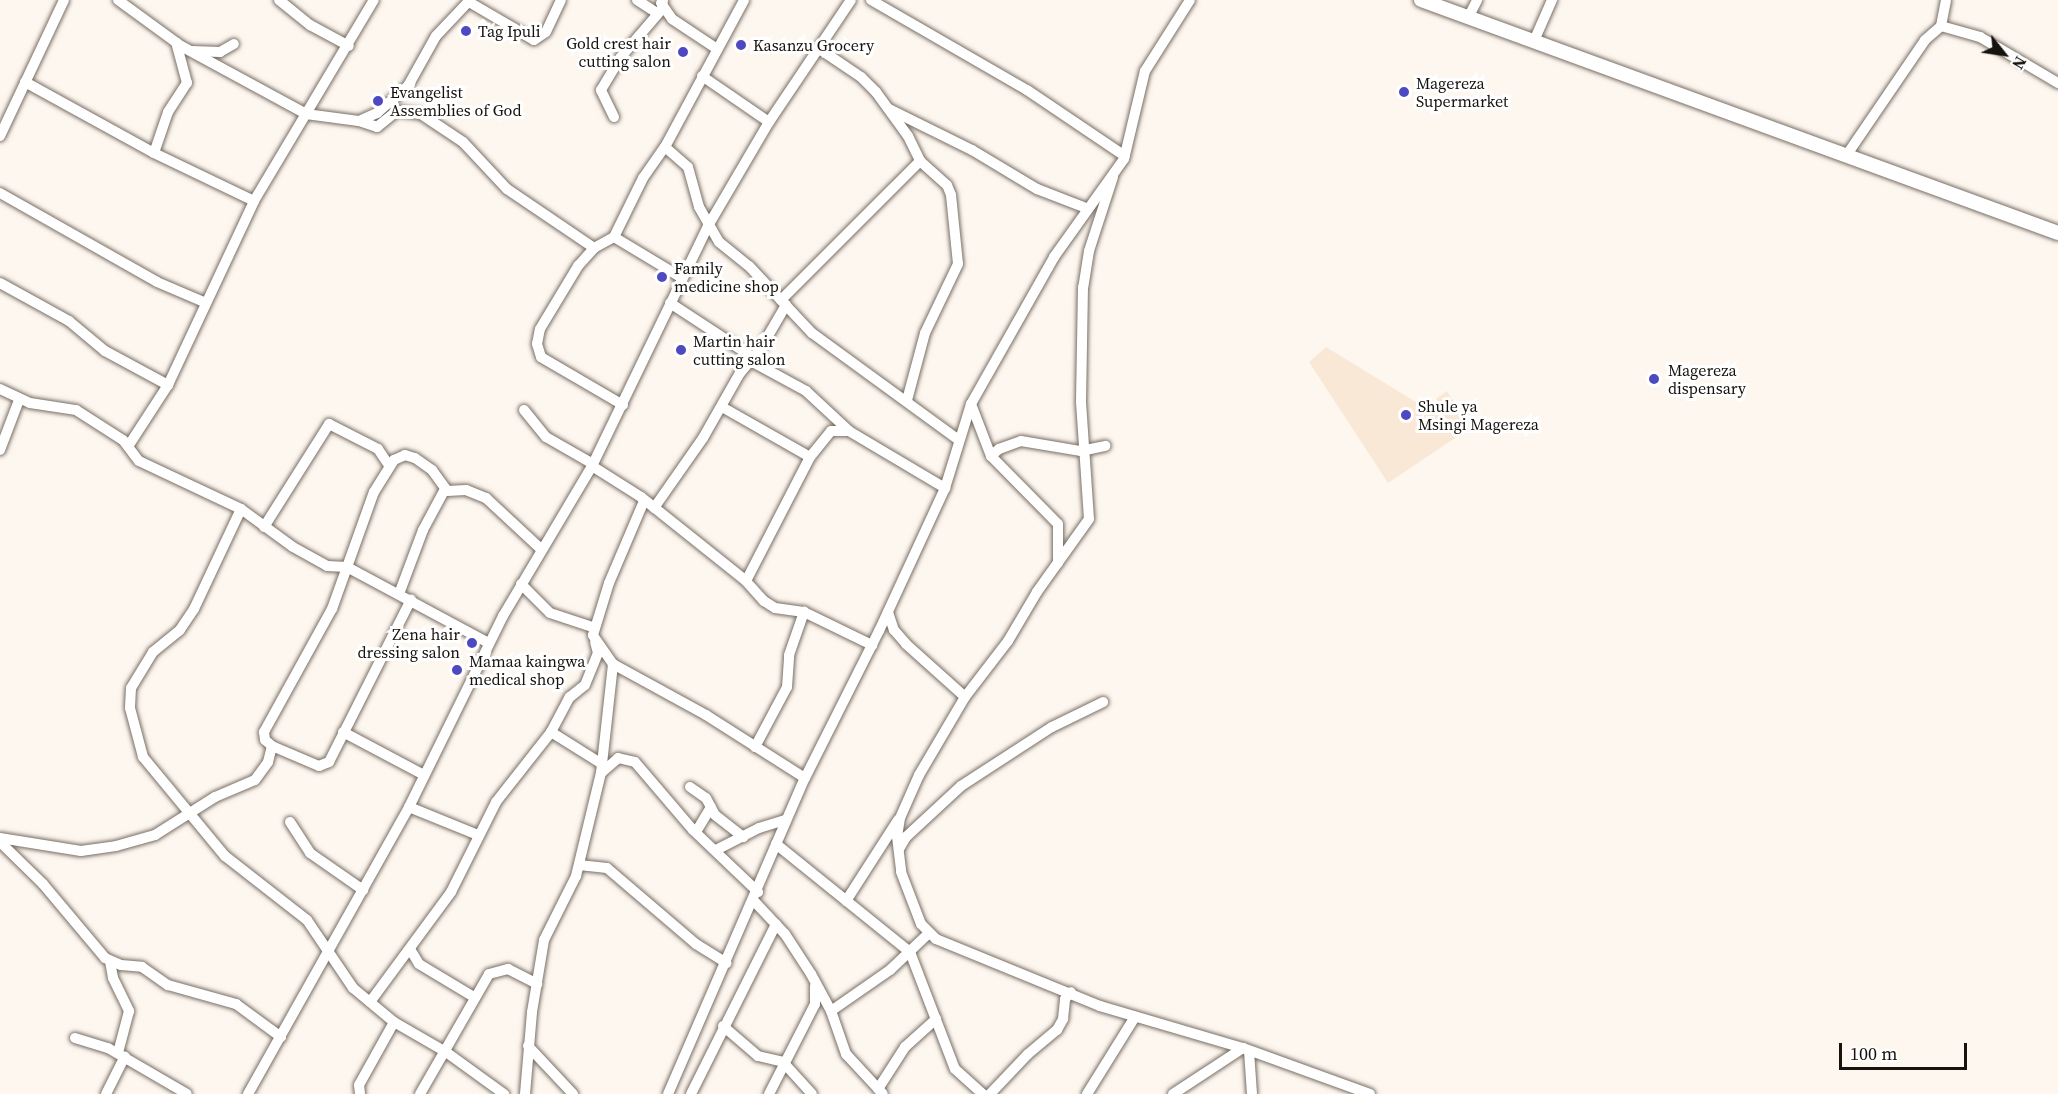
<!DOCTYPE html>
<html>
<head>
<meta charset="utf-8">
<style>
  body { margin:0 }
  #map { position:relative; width:2058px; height:1094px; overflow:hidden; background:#fef7f0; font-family:"Source Serif 4",serif }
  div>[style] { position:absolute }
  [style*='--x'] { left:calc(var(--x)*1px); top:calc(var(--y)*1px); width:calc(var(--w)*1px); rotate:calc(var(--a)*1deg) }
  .built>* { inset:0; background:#fae8d7 }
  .roads { filter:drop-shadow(0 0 2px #786e64) drop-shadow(0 0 2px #786e64) }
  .street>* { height:10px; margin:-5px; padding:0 5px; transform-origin:5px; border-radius:5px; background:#fff }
  .secondary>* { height:14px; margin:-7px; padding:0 7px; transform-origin:7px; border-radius:7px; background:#fff }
  .dots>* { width:16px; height:16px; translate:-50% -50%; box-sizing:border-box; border:3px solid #fff; border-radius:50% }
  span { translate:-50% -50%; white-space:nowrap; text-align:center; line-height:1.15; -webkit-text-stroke:6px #fff; paint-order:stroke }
  .poi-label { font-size:16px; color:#16120e }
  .left { translate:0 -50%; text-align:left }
  .right { translate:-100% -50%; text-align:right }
  .north { position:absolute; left:1974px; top:24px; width:60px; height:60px; -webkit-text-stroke:4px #fff; paint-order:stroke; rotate:120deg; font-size:16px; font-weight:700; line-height:24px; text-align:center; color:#16120e }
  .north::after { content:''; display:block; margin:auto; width:21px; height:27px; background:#16120e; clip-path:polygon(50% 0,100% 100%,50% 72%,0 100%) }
  .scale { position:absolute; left:1839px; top:1043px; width:128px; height:27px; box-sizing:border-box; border:3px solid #16120e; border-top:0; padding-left:8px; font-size:18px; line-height:21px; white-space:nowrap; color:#16120e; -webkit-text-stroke:4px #fff; paint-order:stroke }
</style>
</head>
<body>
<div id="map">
  <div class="built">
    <div style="clip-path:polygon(1326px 347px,1424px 407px,1447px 391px,1470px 428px,1388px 483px,1309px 362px)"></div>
  </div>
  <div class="roads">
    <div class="street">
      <div style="--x:118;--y:0;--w:78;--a:36.1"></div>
      <div style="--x:181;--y:46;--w:142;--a:28.5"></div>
      <div style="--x:306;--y:114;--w:53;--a:7.5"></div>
      <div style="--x:359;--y:121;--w:19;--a:18"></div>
      <div style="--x:377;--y:127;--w:26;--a:-39"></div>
      <div style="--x:397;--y:111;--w:24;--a:7"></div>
      <div style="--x:421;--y:114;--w:50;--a:33.7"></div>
      <div style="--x:463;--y:142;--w:64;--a:46.9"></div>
      <div style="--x:507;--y:189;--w:105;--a:34.1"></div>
      <div style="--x:279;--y:0;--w:40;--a:39"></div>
      <div style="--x:310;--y:25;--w:44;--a:28.3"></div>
      <div style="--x:637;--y:0;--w:24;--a:33"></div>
      <div style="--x:871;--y:0;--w:180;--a:30"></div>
      <div style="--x:1027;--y:90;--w:118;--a:34"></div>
      <div style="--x:469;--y:2;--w:75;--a:30.3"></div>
      <div style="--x:534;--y:40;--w:14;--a:-34"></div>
      <div style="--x:546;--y:32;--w:35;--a:-65"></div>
      <div style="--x:661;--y:3;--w:19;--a:55"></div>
      <div style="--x:672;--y:19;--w:54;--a:33.7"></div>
      <div style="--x:1469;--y:16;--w:18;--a:-63"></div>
      <div style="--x:1941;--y:26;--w:41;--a:15.8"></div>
      <div style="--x:1980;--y:37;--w:91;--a:30.5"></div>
      <div style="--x:1534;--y:41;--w:45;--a:-66.3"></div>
      <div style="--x:818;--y:48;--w:52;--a:34"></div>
      <div style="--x:861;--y:77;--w:21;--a:45"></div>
      <div style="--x:876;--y:92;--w:54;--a:54"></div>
      <div style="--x:908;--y:136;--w:28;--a:64"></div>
      <div style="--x:920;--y:161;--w:36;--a:42"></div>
      <div style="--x:947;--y:185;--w:11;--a:68"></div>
      <div style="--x:951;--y:195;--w:69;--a:84.2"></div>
      <div style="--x:958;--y:264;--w:76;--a:115.6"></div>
      <div style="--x:925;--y:333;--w:69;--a:105"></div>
      <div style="--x:192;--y:51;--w:28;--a:2"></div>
      <div style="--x:220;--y:52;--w:16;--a:-30"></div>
      <div style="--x:702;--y:76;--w:81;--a:34.5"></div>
      <div style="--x:25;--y:82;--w:147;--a:28.8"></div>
      <div style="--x:154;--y:153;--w:111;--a:25.6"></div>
      <div style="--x:889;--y:109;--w:93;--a:26.3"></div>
      <div style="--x:972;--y:150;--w:76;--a:31"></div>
      <div style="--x:1037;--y:189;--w:53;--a:21.2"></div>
      <div style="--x:614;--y:117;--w:30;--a:-116"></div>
      <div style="--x:601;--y:90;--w:37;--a:-59"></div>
      <div style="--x:620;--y:58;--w:65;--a:-49.4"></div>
      <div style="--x:662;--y:9;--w:9;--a:-84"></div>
      <div style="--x:359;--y:121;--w:20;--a:-24"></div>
      <div style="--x:377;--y:113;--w:41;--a:-41.1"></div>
      <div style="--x:408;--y:86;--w:57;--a:-60.8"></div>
      <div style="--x:436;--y:36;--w:50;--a:-46.6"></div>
      <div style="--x:0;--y:136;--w:150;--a:-64.8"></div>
      <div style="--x:665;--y:147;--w:30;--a:41"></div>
      <div style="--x:688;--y:167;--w:41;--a:74.6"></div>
      <div style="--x:699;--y:207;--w:40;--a:60.3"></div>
      <div style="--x:719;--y:242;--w:38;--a:39"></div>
      <div style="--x:749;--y:266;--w:92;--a:46.8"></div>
      <div style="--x:812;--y:333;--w:182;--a:36.1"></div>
      <div style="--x:154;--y:153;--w:43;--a:-71.1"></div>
      <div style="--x:168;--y:112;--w:35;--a:-57"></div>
      <div style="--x:187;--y:83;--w:42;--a:-105"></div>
      <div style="--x:1846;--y:156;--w:140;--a:-55.7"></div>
      <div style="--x:1925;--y:40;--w:21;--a:-41"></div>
      <div style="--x:1941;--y:26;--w:26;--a:-79"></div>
      <div style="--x:1113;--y:177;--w:78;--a:108"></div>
      <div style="--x:1089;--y:251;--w:36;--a:99"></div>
      <div style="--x:1083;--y:287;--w:115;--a:91"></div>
      <div style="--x:1081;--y:402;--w:117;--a:86.1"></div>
      <div style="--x:1089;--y:519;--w:90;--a:125.5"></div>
      <div style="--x:1037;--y:592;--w:57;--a:120.6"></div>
      <div style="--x:1008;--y:641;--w:71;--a:127.5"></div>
      <div style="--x:965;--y:697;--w:91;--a:120.5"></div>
      <div style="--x:919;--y:775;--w:47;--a:113.8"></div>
      <div style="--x:900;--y:818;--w:19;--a:99"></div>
      <div style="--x:897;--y:837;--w:35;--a:83"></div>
      <div style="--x:901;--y:872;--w:56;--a:69"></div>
      <div style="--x:921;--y:924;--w:21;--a:45"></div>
      <div style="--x:936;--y:939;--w:177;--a:22.2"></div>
      <div style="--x:1100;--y:1006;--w:149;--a:16.4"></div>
      <div style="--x:1243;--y:1048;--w:135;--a:19.9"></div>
      <div style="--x:0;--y:193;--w:180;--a:29.5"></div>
      <div style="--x:157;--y:282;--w:51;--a:23.1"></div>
      <div style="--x:614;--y:237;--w:79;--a:31.1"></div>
      <div style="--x:0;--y:283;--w:79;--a:28.8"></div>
      <div style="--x:69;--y:321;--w:47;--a:39.8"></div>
      <div style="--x:105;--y:351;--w:72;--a:28.4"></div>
      <div style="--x:781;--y:300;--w:197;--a:-45"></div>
      <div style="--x:670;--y:303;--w:100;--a:33.2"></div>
      <div style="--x:751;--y:361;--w:63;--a:28.6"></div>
      <div style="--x:806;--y:391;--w:59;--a:42.9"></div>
      <div style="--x:0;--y:389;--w:33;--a:25"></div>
      <div style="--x:30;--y:403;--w:47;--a:8.7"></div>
      <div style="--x:76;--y:410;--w:56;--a:32.6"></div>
      <div style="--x:123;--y:440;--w:26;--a:53"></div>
      <div style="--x:139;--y:461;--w:113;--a:25.2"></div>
      <div style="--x:241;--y:509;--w:64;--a:36.2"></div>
      <div style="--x:293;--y:547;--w:39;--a:29"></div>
      <div style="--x:327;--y:566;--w:20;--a:3"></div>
      <div style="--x:347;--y:567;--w:161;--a:28.2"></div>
      <div style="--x:971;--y:404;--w:56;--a:69"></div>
      <div style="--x:991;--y:456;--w:95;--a:45.4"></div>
      <div style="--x:1058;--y:524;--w:39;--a:90"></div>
      <div style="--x:623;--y:405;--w:95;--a:-149.7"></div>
      <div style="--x:541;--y:357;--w:14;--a:-107"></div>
      <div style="--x:537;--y:344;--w:15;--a:-79"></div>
      <div style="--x:540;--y:329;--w:74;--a:-58.9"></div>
      <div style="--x:578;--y:266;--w:24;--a:-48"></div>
      <div style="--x:594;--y:248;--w:23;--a:-29"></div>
      <div style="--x:614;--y:237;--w:66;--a:-63.8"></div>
      <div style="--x:643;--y:178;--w:38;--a:-55"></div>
      <div style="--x:665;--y:147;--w:167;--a:-61.7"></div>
      <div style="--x:722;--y:407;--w:101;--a:29.6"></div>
      <div style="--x:524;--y:410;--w:35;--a:51"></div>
      <div style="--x:546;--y:437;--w:54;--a:29.9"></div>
      <div style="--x:129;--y:445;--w:72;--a:-57"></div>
      <div style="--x:168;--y:385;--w:203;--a:-64.9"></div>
      <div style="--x:254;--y:201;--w:234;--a:-59.2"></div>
      <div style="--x:0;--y:450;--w:53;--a:-69.2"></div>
      <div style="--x:991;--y:456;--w:11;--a:-41"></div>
      <div style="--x:999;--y:449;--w:23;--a:-20"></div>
      <div style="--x:1021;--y:441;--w:61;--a:9.5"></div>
      <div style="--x:1081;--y:451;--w:25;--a:-12"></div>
      <div style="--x:592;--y:466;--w:58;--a:32.3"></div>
      <div style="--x:641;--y:497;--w:133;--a:38.6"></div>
      <div style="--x:745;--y:580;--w:28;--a:48"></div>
      <div style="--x:764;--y:601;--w:13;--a:32"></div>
      <div style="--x:775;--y:608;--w:29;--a:8"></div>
      <div style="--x:804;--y:612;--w:76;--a:25.9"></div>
      <div style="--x:654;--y:508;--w:85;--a:-55"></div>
      <div style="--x:703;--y:438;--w:75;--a:-60.4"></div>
      <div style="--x:740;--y:373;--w:33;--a:-50"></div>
      <div style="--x:761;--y:348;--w:50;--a:-59.8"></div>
      <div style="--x:241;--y:509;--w:110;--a:115.2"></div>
      <div style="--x:194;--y:609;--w:25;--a:124"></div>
      <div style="--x:180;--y:630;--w:35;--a:141"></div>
      <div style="--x:153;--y:652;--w:42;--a:121.4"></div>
      <div style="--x:131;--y:688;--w:20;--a:93"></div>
      <div style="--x:130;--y:708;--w:51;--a:75.1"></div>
      <div style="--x:143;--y:757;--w:129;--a:50.4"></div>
      <div style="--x:225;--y:856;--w:104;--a:38"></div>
      <div style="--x:307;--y:920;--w:82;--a:55.9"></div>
      <div style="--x:353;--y:988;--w:53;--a:39.7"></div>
      <div style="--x:394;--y:1022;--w:60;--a:30"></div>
      <div style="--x:446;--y:1052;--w:72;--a:35.9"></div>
      <div style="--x:264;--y:527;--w:122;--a:-57.7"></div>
      <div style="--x:329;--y:424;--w:55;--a:27"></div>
      <div style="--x:378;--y:449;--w:18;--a:56"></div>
      <div style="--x:746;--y:581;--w:140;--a:-62.7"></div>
      <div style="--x:810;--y:457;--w:33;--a:-51"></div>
      <div style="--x:831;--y:431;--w:18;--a:0"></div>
      <div style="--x:849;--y:431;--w:112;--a:30.7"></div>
      <div style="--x:521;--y:584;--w:41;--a:45"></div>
      <div style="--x:550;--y:613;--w:47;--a:18.4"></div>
      <div style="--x:399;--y:594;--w:68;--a:-69.4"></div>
      <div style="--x:423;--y:530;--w:47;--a:-61.8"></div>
      <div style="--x:888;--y:612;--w:19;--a:72"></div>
      <div style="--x:894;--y:630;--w:18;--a:49"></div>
      <div style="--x:906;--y:644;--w:79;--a:41.9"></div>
      <div style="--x:613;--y:664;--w:106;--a:28.7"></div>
      <div style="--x:706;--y:715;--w:117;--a:32.5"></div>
      <div style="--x:343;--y:732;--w:92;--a:28"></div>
      <div style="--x:551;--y:732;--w:60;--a:32.1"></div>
      <div style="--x:272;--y:746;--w:51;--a:23.1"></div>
      <div style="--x:319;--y:766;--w:11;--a:-22"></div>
      <div style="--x:329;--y:762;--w:182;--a:-63.2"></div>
      <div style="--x:755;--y:747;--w:68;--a:-61.9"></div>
      <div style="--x:787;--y:687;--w:32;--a:-86"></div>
      <div style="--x:789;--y:655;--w:46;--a:-70.8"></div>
      <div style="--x:601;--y:773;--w:23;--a:-41"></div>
      <div style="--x:618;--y:758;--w:17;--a:13"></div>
      <div style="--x:635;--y:762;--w:89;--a:49.5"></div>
      <div style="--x:693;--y:830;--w:90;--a:43.6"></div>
      <div style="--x:690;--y:787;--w:19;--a:35"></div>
      <div style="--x:706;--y:798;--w:19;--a:62"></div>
      <div style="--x:715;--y:815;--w:36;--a:38"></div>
      <div style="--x:409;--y:807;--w:74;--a:22.1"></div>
      <div style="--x:290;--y:822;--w:37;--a:57"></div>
      <div style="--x:310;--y:853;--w:65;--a:34.9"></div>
      <div style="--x:696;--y:832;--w:29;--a:-59"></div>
      <div style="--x:0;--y:838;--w:82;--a:9.1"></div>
      <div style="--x:81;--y:851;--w:35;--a:-8"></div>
      <div style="--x:116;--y:846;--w:41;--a:-15.8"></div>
      <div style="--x:155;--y:835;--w:71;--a:-32.3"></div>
      <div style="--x:215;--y:797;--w:43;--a:-23"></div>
      <div style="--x:255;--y:780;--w:22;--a:-54"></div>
      <div style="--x:268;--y:762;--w:16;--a:-76"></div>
      <div style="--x:272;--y:746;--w:9;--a:-139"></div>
      <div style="--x:265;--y:740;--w:8;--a:-97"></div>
      <div style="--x:264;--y:732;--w:141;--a:-61.1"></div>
      <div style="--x:332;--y:609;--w:124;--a:-70.3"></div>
      <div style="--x:374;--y:492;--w:38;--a:-58"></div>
      <div style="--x:394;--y:460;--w:12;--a:-24"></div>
      <div style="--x:405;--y:455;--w:10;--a:17"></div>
      <div style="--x:415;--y:458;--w:21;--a:35"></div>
      <div style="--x:432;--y:470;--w:26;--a:54"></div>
      <div style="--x:447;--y:491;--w:19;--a:-3"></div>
      <div style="--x:466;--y:490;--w:22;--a:22"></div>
      <div style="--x:486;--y:498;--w:76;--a:42.9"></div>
      <div style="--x:0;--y:842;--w:60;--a:44.3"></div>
      <div style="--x:43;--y:884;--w:97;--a:50"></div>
      <div style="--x:105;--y:958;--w:17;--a:24"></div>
      <div style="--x:121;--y:965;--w:21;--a:5"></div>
      <div style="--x:142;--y:967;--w:32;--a:35"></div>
      <div style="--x:168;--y:985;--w:71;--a:15.6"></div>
      <div style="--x:236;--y:1004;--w:56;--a:36.3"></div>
      <div style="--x:776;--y:844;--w:172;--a:38.9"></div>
      <div style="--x:910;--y:952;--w:125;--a:69"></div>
      <div style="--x:955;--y:1069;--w:38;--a:42"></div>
      <div style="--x:899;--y:849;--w:14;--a:-60"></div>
      <div style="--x:906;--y:837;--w:75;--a:-42.8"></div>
      <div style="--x:961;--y:786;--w:108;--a:-33"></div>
      <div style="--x:1052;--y:727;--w:57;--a:-26.1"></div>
      <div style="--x:716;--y:850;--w:48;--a:-27.1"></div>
      <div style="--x:759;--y:828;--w:28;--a:-17"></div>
      <div style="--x:579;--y:865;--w:28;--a:6"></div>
      <div style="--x:607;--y:868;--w:117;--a:40.5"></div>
      <div style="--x:696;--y:944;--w:36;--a:32"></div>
      <div style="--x:754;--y:901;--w:45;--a:46.8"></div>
      <div style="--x:785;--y:934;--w:48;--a:57"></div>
      <div style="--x:811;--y:974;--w:42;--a:61.6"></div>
      <div style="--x:831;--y:1011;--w:46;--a:70.8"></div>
      <div style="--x:846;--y:1054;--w:54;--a:47.2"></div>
      <div style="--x:846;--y:901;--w:96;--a:-57.3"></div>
      <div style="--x:410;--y:949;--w:17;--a:59"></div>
      <div style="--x:419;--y:964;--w:64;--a:31"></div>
      <div style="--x:110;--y:961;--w:17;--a:80"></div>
      <div style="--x:113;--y:978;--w:37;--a:64"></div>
      <div style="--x:129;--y:1011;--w:43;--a:104.7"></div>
      <div style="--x:370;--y:1002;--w:137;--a:-53.6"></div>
      <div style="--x:451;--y:892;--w:101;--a:-63.4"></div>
      <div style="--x:496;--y:802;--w:89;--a:-51.8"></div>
      <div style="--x:551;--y:732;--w:40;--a:-62"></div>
      <div style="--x:570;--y:697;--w:19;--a:-39"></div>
      <div style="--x:585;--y:685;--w:35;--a:-68"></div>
      <div style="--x:598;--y:653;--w:11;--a:-105"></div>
      <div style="--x:831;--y:1011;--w:72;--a:-34.8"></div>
      <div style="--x:890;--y:970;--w:54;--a:-43.5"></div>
      <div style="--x:723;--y:1026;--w:46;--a:40.6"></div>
      <div style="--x:758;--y:1056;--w:26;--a:13"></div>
      <div style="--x:783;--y:1062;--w:43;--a:47.8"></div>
      <div style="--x:75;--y:1038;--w:34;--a:17"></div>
      <div style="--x:108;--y:1048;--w:91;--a:30.2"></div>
      <div style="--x:528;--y:1046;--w:66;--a:46.8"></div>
      <div style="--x:1249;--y:1051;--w:43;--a:86"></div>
      <div style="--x:878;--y:1089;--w:50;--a:-57.3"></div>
      <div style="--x:905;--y:1047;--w:42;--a:-42.1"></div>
      <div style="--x:106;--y:1094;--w:42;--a:-63.4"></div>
      <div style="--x:248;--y:1094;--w:329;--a:-60.7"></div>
      <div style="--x:409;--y:807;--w:213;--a:-63.8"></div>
      <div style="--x:503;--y:616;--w:174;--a:-59.3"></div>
      <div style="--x:592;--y:466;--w:267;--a:-64.2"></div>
      <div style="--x:708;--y:226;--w:121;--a:-59.6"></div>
      <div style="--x:769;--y:122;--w:147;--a:-56.1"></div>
      <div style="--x:360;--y:1094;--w:9;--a:-96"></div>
      <div style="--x:359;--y:1085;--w:72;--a:-60.9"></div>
      <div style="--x:420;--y:1094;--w:138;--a:-60.1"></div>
      <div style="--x:489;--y:974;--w:20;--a:-15"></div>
      <div style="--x:508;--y:969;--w:33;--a:27"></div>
      <div style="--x:525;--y:1094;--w:82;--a:-85.1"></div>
      <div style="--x:532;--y:1012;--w:73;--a:-80.5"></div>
      <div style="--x:544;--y:940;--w:72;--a:-63.4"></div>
      <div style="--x:576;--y:876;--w:106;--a:-76.4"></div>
      <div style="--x:601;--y:773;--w:110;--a:-83.7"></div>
      <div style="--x:613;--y:664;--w:35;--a:-125"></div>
      <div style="--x:593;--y:635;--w:54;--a:-72.9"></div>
      <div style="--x:609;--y:583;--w:89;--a:-66.9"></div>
      <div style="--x:668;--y:1094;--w:344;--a:-66.6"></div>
      <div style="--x:805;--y:778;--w:165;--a:-63.3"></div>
      <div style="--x:879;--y:631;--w:157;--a:-65.2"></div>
      <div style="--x:945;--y:488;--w:88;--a:-72.8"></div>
      <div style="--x:971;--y:404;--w:169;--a:-60.5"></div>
      <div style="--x:1054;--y:257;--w:120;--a:-54.5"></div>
      <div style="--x:1124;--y:159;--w:90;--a:-76.6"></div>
      <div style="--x:1145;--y:71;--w:84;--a:-57.6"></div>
      <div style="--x:691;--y:1094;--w:190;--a:-63.4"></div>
      <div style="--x:769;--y:1094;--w:101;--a:-62.9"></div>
      <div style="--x:815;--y:1004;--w:18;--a:-90"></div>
      <div style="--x:990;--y:1094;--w:55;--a:-46.5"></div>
      <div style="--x:1028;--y:1054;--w:38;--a:-40"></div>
      <div style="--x:1057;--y:1030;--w:13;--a:-61"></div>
      <div style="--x:1063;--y:1019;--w:20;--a:-84"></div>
      <div style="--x:1065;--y:999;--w:9;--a:-49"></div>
      <div style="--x:1087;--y:1094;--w:91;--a:-58.1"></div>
      <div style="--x:1173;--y:1094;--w:84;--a:-33.3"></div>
    </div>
    <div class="secondary">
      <div style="--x:1421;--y:0;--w:678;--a:20.09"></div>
    </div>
  </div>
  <div class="dots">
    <div style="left:466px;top:31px;background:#4e49c0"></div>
    <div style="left:741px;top:45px;background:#4e49c0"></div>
    <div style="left:683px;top:52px;background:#4e49c0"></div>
    <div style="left:1404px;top:92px;background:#4e49c0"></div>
    <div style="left:378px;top:101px;background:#4e49c0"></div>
    <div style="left:662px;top:277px;background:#4e49c0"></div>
    <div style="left:681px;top:350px;background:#4e49c0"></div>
    <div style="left:1654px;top:379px;background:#4e49c0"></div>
    <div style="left:1406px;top:415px;background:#4e49c0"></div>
    <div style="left:472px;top:643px;background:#4e49c0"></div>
    <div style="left:457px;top:670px;background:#4e49c0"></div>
  </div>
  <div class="poi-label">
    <span class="left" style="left:478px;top:31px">Tag Ipuli</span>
    <span class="right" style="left:671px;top:52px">Gold crest hair<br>cutting salon</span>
    <span class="left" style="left:753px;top:45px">Kasanzu Grocery</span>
    <span class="left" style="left:1416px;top:92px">Magereza<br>Supermarket</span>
    <span class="left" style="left:390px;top:101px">Evangelist<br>Assemblies of God</span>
    <span class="left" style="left:674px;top:277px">Family<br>medicine shop</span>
    <span class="left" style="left:693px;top:350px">Martin hair<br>cutting salon</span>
    <span class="left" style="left:1668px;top:379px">Magereza<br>dispensary</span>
    <span class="left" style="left:1418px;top:415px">Shule ya<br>Msingi Magereza</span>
    <span class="right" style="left:460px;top:643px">Zena hair<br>dressing salon</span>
    <span class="left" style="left:469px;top:670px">Mamaa kaingwa<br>medical shop</span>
  </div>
  <div class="north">N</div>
  <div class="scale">100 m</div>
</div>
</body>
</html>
